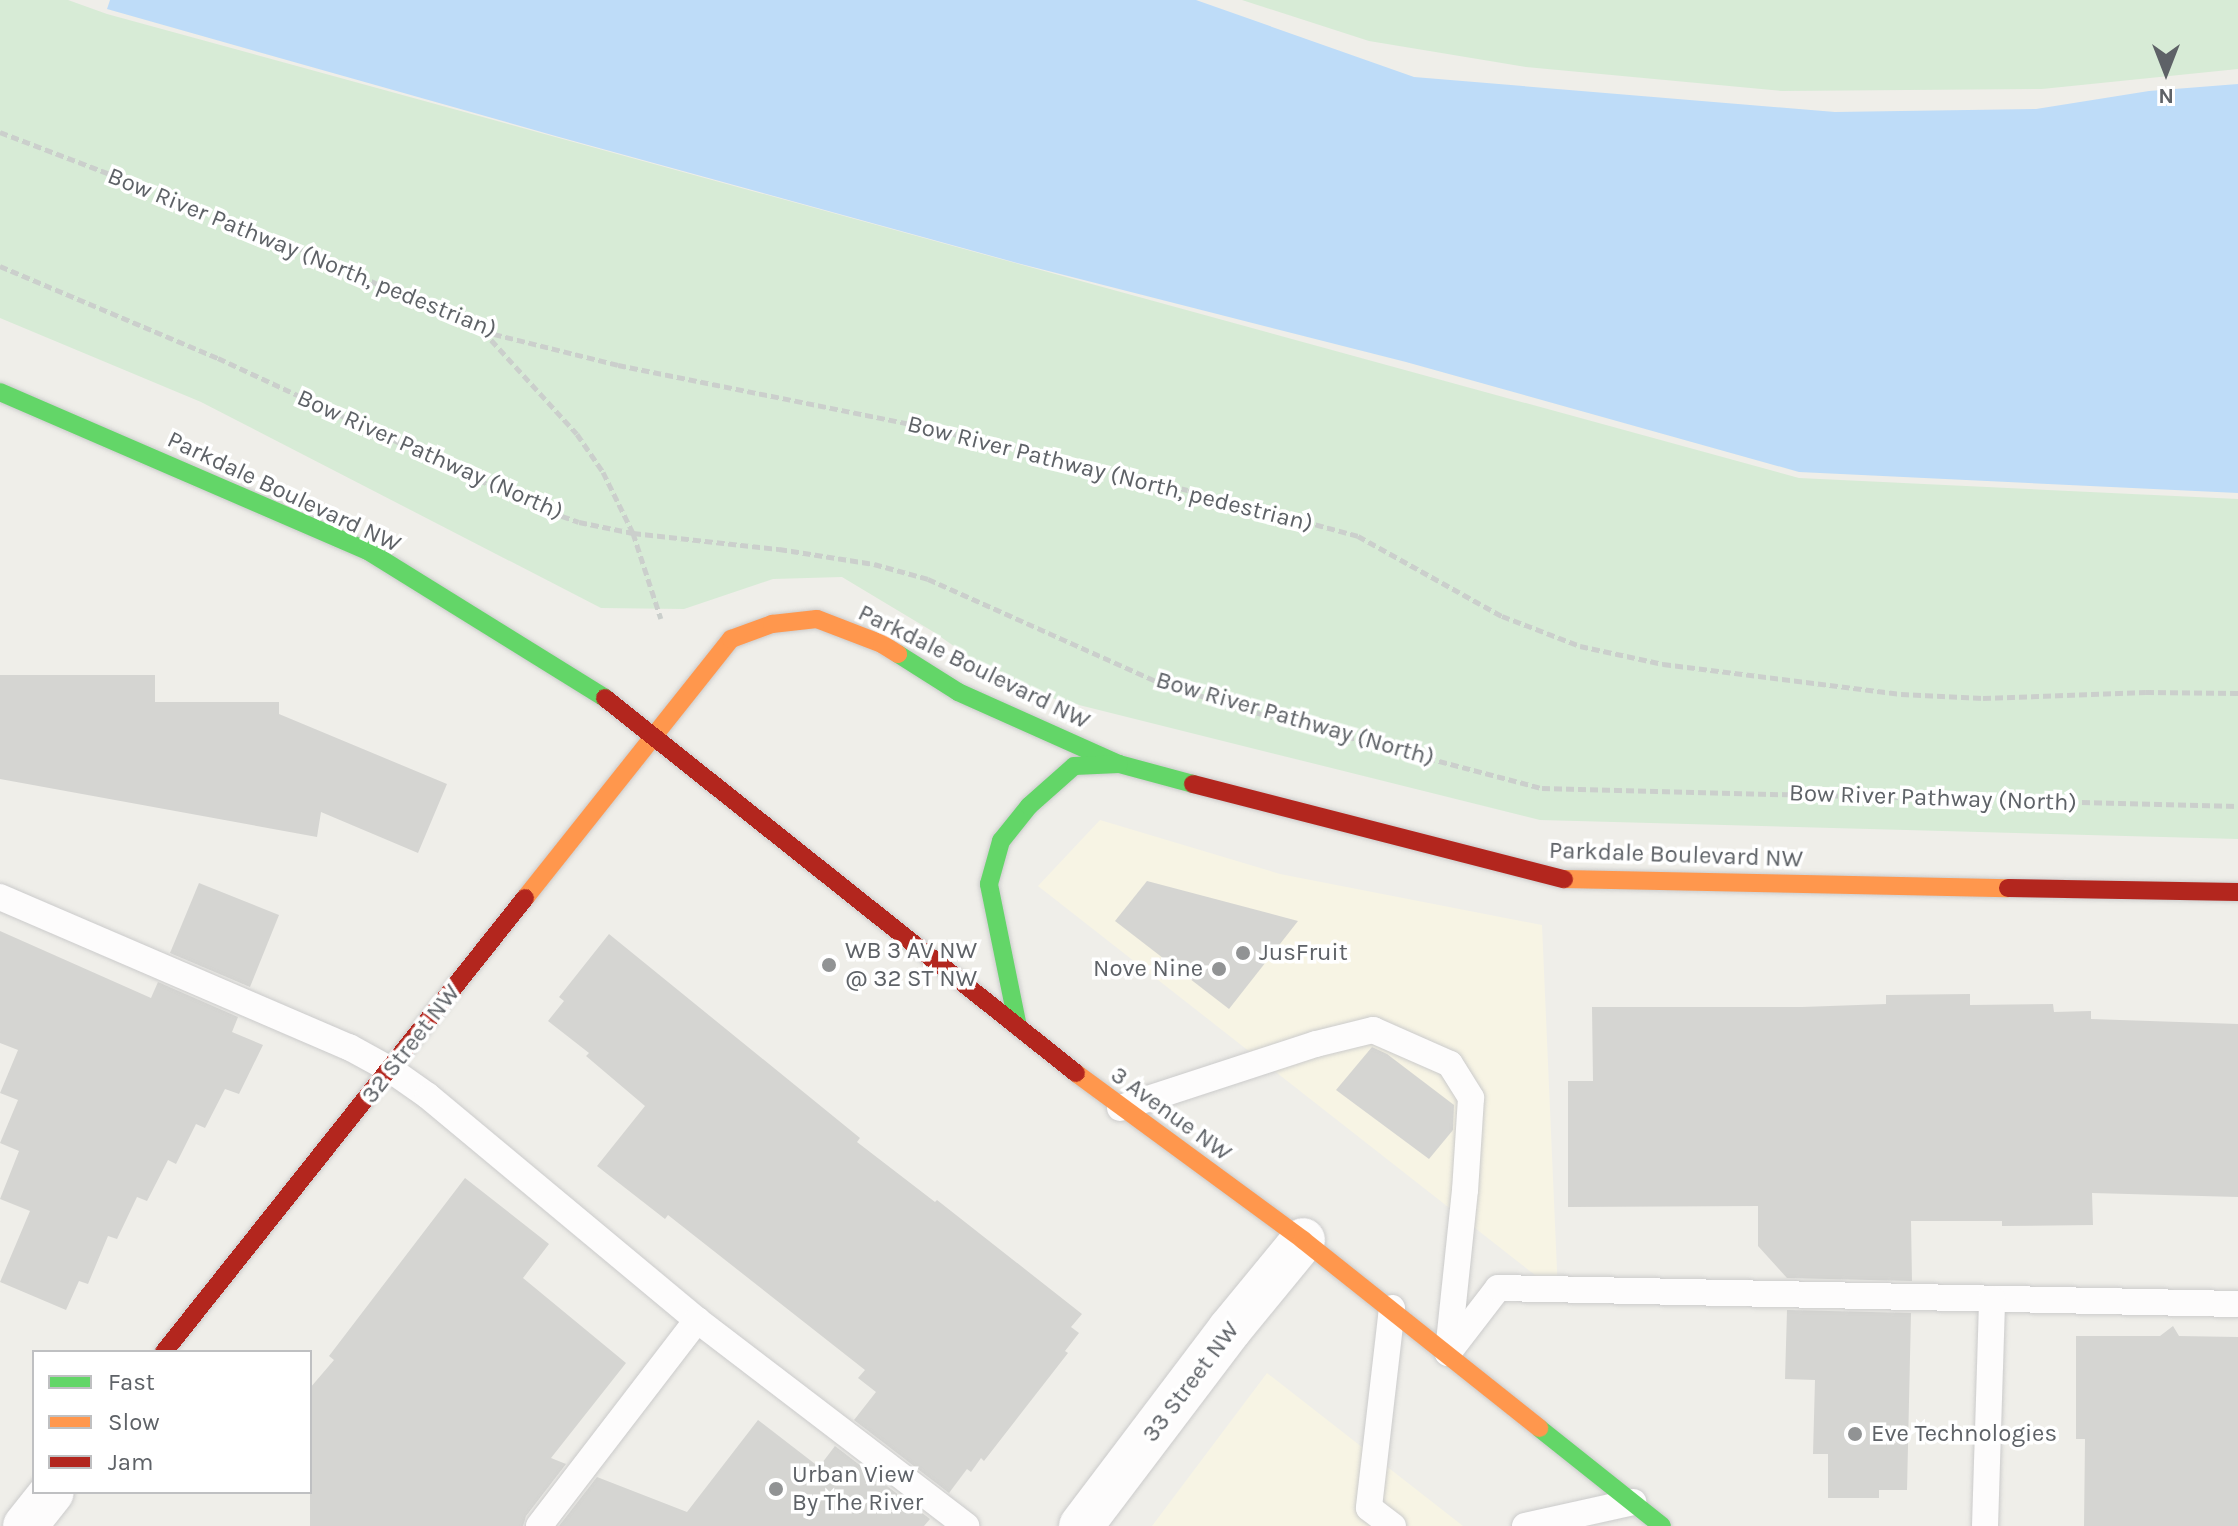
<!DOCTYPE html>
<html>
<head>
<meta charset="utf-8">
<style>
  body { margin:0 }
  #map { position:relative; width:2238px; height:1526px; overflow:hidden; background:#efeee9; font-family:Karla,sans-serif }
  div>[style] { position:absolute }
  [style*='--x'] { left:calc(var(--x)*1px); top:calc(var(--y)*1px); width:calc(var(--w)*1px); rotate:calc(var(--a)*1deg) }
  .commercial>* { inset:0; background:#f7f4e4 }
  .green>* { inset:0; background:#d7ebd6 }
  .water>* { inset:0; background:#bedcf8 }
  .building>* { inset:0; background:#d5d5d2 }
  .path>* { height:5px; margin-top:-2.5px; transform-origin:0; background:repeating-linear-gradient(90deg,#cbcfcc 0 8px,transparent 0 12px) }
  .roads { filter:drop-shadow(0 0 2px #cbcbcb) drop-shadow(0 0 2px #cbcbcb) }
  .lane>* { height:26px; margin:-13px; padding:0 13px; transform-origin:13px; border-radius:13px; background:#fdfcfc }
  .street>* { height:44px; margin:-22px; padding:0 22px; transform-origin:22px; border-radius:22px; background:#fdfcfc }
  .fast>* { height:18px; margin:-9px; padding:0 9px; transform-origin:9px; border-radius:9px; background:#63d668 }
  .slow>* { height:18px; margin:-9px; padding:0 9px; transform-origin:9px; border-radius:9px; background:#ff974d }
  .jam>* { height:18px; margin:-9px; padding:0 9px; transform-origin:9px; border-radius:9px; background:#b3261e }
  .dots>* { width:22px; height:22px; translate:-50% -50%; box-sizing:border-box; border:4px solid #fff; border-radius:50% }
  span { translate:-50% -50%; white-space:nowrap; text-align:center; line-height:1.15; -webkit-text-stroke:7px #fff; paint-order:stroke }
  .street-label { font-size:24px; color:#5e6267 }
  .poi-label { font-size:24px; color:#5e6267 }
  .left { translate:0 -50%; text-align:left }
  .right { translate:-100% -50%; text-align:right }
  .legend { position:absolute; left:32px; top:1350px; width:280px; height:144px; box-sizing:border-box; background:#fff; border:2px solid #bfc0c2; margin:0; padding:10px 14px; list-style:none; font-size:24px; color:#5e6267 }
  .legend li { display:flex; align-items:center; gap:16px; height:40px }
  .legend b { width:40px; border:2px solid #bfc0c2 }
  .north { position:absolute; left:2126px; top:32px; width:80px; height:80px; -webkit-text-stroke:6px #fff; paint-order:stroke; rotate:180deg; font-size:22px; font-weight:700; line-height:32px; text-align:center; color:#5e6267 }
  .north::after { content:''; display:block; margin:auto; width:28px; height:36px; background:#5e6267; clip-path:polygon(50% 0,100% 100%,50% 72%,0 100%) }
</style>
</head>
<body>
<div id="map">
  <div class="commercial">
    <div style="clip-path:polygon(1100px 820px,1280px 874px,1542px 925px,1558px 1293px,1038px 886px)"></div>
    <div style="clip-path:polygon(1267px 1373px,1463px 1526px,1152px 1526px)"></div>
  </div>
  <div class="green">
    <div style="clip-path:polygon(0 0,68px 0,107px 14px,1799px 478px,2238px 499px,2238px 839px,1540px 820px,1055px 699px,980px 664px,932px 631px,842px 577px,773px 579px,684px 609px,601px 608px,201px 402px,0 318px)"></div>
    <div style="clip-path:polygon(1242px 0,2238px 0,2238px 69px,2042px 89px,1782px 91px,1526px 67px,1369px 41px)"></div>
  </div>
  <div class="water">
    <div style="clip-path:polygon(110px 0,1196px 0,1414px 77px,1835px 112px,2036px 109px,2149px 91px,2238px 84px,2238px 493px,1799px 472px,1406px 362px,1021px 264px,559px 137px,107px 9px)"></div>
  </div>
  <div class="building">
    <div style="clip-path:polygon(0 675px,155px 675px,155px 702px,279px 702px,279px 714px,447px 784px,418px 853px,321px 812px,317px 837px,0 779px)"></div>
    <div style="clip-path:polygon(1147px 881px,1298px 921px,1229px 1009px,1115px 921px)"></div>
    <div style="clip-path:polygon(199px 883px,279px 915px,250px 987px,170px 953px)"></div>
    <div style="clip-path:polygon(0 931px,151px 998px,158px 982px,238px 1017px,232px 1032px,263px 1045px,239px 1094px,225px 1089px,205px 1128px,196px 1124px,176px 1164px,168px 1160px,147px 1201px,137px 1197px,117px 1239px,108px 1236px,88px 1284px,79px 1281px,66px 1310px,0 1282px,30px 1211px,0 1199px,19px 1151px,0 1143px,18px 1100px,0 1093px,18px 1050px,0 1043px)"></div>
    <div style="clip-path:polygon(609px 934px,860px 1138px,857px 1142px,935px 1202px,937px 1200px,1082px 1314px,1071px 1327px,1079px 1333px,1065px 1351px,1068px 1353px,984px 1461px,981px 1458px,971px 1472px,967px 1469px,949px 1493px,854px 1420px,876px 1392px,858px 1378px,865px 1370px,668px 1215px,665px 1219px,597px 1166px,645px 1106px,586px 1056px,589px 1053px,548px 1021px,564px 1001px,559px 997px)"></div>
    <div style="clip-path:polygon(1970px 994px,1970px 1005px,2053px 1004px,2054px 1012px,2091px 1011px,2091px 1019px,2238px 1024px,2238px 1197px,2092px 1193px,2093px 1225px,2002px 1226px,2002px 1221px,1911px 1221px,1912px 1281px,1787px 1278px,1758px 1246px,1758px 1206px,1568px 1207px,1568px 1081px,1593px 1081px,1592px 1007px,1802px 1007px,1886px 1004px,1886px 995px)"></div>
    <div style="clip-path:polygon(1372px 1047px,1387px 1054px,1454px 1105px,1453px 1130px,1429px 1159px,1336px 1090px)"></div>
    <div style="clip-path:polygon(465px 1178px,549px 1244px,523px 1278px,626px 1363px,551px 1458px,566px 1464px,526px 1516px,523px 1526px,310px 1526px,310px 1388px,334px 1360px,329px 1356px)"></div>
    <div style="clip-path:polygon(1787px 1310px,1911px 1313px,1907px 1490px,1879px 1490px,1879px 1498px,1828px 1498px,1828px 1454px,1813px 1454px,1815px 1380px,1785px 1379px)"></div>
    <div style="clip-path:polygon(2173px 1326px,2179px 1336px,2238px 1337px,2238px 1526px,2084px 1526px,2085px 1439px,2076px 1439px,2076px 1336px,2160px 1336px)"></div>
    <div style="clip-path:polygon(758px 1420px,819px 1467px,835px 1446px,930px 1519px,924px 1526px,559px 1526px,597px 1477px,687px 1512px)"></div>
  </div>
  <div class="path">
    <div style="--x:0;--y:132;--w:280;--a:20.9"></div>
    <div style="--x:262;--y:232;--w:241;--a:24.2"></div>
    <div style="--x:482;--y:331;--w:140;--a:14"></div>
    <div style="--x:618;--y:365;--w:313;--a:11.4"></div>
    <div style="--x:925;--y:427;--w:270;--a:13.5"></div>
    <div style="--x:1188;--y:490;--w:176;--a:15.1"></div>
    <div style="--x:1358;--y:536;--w:165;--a:29.1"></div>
    <div style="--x:1502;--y:616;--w:84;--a:21"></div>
    <div style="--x:1580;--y:646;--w:85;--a:12.2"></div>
    <div style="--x:1663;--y:664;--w:240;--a:7.2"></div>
    <div style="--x:1901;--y:694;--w:82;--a:2.8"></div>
    <div style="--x:1983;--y:698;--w:163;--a:-2.1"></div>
    <div style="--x:2146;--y:692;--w:92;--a:0.6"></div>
    <div style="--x:0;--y:266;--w:237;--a:22.9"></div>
    <div style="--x:218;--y:358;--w:354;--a:25"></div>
    <div style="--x:539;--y:508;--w:42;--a:19.3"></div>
    <div style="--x:579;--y:522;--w:55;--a:11.5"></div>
    <div style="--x:633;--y:533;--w:147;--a:6.3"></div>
    <div style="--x:779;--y:549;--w:96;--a:9"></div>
    <div style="--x:874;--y:564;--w:56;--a:15.5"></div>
    <div style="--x:928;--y:579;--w:260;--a:24.1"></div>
    <div style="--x:1165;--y:685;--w:104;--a:16.7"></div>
    <div style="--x:1265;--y:715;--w:286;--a:14.8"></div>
    <div style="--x:1542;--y:788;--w:696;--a:1.48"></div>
    <div style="--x:483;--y:331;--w:139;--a:47.6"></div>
    <div style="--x:577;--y:434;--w:46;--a:55.6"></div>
    <div style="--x:603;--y:472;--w:68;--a:63.8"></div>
    <div style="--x:633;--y:533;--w:90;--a:72"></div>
  </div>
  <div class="roads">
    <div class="lane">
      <div style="--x:0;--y:897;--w:380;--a:23.3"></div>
      <div style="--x:349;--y:1047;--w:48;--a:28.7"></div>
      <div style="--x:391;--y:1070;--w:45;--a:35.1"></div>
      <div style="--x:428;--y:1096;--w:350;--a:39.8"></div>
      <div style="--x:697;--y:1320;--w:339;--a:37.4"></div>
      <div style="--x:1120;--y:1108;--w:206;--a:-18.1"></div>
      <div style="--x:1316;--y:1044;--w:59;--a:-13.8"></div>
      <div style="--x:1373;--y:1030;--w:84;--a:23.8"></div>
      <div style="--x:1450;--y:1064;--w:40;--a:58"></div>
      <div style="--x:1471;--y:1098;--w:92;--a:93.7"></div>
      <div style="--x:1465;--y:1190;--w:164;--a:96"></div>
      <div style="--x:1392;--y:1308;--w:201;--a:96.6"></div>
      <div style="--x:1369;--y:1508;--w:30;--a:37"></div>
      <div style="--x:1448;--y:1353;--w:82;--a:-52.4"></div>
      <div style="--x:1498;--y:1288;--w:740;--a:1.24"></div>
      <div style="--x:539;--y:1526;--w:260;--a:-52.5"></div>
      <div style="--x:1525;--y:1526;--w:111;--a:-12.5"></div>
      <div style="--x:1985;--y:1526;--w:227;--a:-88.2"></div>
    </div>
    <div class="street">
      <div style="--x:25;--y:1526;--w:43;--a:-51.5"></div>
      <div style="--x:1081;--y:1526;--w:247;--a:-52.9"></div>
      <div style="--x:1230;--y:1329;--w:115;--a:-50.6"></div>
    </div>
    <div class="fast">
      <div style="--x:0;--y:392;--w:401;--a:23.4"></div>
      <div style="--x:368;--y:551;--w:279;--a:31.8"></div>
      <div style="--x:898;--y:654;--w:71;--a:32.3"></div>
      <div style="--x:958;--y:692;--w:176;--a:24.1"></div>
      <div style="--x:1119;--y:764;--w:77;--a:15.1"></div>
      <div style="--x:1018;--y:1027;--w:146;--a:-101.5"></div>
      <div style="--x:989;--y:884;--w:45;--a:-74.4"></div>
      <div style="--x:1001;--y:841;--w:45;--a:-51.3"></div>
      <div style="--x:1029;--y:806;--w:60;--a:-41.6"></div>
      <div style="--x:1074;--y:766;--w:45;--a:-2.5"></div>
      <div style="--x:1539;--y:1428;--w:157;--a:38.5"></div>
    </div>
    <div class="slow">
      <div style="--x:1564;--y:879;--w:444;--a:1.2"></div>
      <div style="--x:525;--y:898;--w:331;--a:-51.5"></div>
      <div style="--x:731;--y:639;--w:44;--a:-20.1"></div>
      <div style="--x:772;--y:624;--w:45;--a:-6.3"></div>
      <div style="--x:817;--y:619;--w:70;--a:21"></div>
      <div style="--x:882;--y:644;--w:19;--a:32"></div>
      <div style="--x:1076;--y:1073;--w:282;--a:36.3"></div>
      <div style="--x:1303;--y:1240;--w:302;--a:38.5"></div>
    </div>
    <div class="jam">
      <div style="--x:605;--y:698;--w:602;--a:38.53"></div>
      <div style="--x:1193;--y:784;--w:383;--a:14.4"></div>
      <div style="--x:2008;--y:888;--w:230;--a:1"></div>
      <div style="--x:164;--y:1352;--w:580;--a:-51.51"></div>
    </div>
  </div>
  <div class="dots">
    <div style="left:1243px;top:953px;background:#919394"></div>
    <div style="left:829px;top:965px;background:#919394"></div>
    <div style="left:1219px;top:969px;background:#919394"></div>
    <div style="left:1855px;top:1434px;background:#919394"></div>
    <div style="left:776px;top:1489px;background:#919394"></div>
  </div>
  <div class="street-label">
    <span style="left:302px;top:253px;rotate:22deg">Bow River Pathway (North, pedestrian)</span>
    <span style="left:430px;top:455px;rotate:24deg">Bow River Pathway (North)</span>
    <span style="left:1110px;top:474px;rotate:14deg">Bow River Pathway (North, pedestrian)</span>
    <span style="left:284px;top:492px;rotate:25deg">Parkdale Boulevard NW</span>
    <span style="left:974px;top:667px;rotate:26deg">Parkdale Boulevard NW</span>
    <span style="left:1295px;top:719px;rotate:16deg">Bow River Pathway (North)</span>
    <span style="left:1933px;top:798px;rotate:2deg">Bow River Pathway (North)</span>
    <span style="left:1676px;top:855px;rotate:2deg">Parkdale Boulevard NW</span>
    <span style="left:411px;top:1044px;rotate:-52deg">32 Street NW</span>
    <span style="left:1171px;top:1114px;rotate:36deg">3 Avenue NW</span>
    <span style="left:1191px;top:1382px;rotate:-53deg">33 Street NW</span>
  </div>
  <div class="poi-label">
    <span class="left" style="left:845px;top:965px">WB 3 AV NW<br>@ 32 ST NW</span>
    <span class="left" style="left:1259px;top:953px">JusFruit</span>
    <span class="right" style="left:1203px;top:969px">Nove Nine</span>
    <span class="left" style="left:1871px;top:1434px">Eve Technologies</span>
    <span class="left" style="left:792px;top:1489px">Urban View<br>By The River</span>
  </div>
  <ul class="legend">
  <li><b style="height:10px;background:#63d668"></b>Fast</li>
  <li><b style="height:10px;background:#ff974d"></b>Slow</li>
  <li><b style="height:10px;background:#b3261e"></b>Jam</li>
  </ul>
  <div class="north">N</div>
</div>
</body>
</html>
